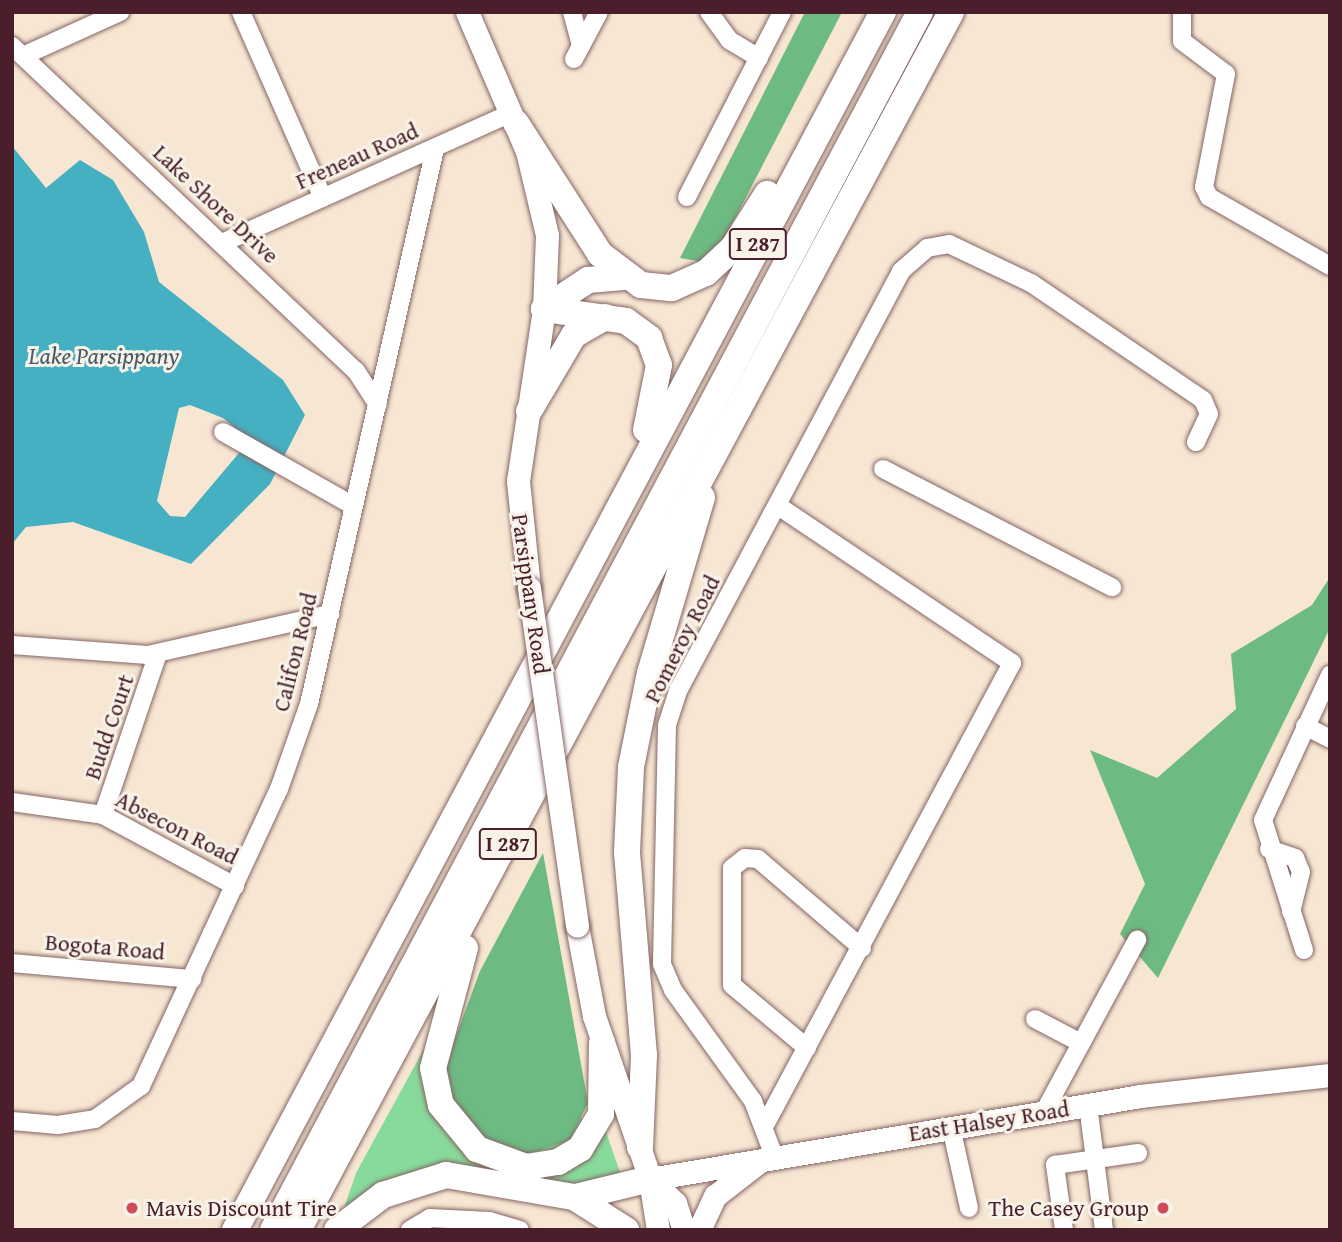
<!DOCTYPE html>
<html>
<head>
<meta charset="utf-8">
<style>
  body { margin:0 }
  #map { position:relative; width:1342px; height:1242px; overflow:hidden; background:#f6e6d2; font-family:"Gentium Book Plus",serif }
  div>[style] { position:absolute }
  [style*='--x'] { left:calc(var(--x)*1px); top:calc(var(--y)*1px); width:calc(var(--w)*1px); rotate:calc(var(--a)*1deg) }
  .green>* { inset:0; background:#87da9b }
  .forest>* { inset:0; background:#6dba83 }
  .water>* { inset:0; background:#44b0c2 }
  .roads { filter:drop-shadow(0 0 2px #866565) drop-shadow(0 0 2px #866565) }
  .minor>* { height:18px; margin:-9px; padding:0 9px; transform-origin:9px; border-radius:9px; background:#fff }
  .major>* { height:23px; margin:-11.5px; padding:0 11.5px; transform-origin:11.5px; border-radius:11.5px; background:#fff }
  .highway>* { height:26px; margin:-13px; padding:0 13px; transform-origin:13px; border-radius:13px; background:#fff }
  .bridges { filter:drop-shadow(0 0 2px #866565) drop-shadow(0 0 2px #866565) }
  .major-bridge>* { height:23px; margin:-11.5px; padding:0 11.5px; transform-origin:11.5px; border-radius:11.5px; background:#fff }
  .dots>* { width:19px; height:19px; translate:-50% -50%; box-sizing:border-box; border:4px solid #f7f3e8; border-radius:50% }
  span { translate:-50% -50%; white-space:nowrap; text-align:center; line-height:1.15; -webkit-text-stroke:6px #f7f3e8; paint-order:stroke }
  .shield-label span { padding:2px 5px; background:#f7f3e8; border:2px solid; border-radius:5px; -webkit-text-stroke-width:0 }
  .shield-label { font-size:21px; color:#4a1f2b; font-weight:700 }
  .street-label { font-size:23px; color:#4a1f2b }
  .poi-label { font-size:23px; color:#4a1f2b }
  .left { translate:0 -50%; text-align:left }
  .right { translate:-100% -50%; text-align:right }
  .water-label { font-size:24px; color:#485967; font-style:italic }
  .frame { position:absolute; inset:0; border:14px solid #4a1f2b; pointer-events:none }
</style>
</head>
<body>
<div id="map">
  <div class="green">
    <div style="clip-path:polygon(425px 1047px,605px 1129px,622px 1178px,599px 1187px,430px 1167px,388px 1181px,343px 1211px,356px 1173px)"></div>
  </div>
  <div class="forest">
    <div style="clip-path:polygon(805px 12px,842px 12px,716px 255px,709px 263px,680px 258px)"></div>
    <div style="clip-path:polygon(1330px 577px,1330px 628px,1158px 978px,1120px 934px,1145px 884px,1090px 750px,1157px 778px,1236px 709px,1231px 654px,1312px 605px)"></div>
    <div style="clip-path:polygon(543px 853px,588px 1103px,570px 1140px,527px 1154px,482px 1138px,456px 1110px,443px 1071px,480px 971px)"></div>
  </div>
  <div class="water">
    <div style="clip-path:polygon(evenodd,12px 146px,46px 188px,80px 160px,113px 180px,144px 232px,159px 282px,283px 380px,305px 415px,270px 484px,191px 564px,73px 522px,26px 527px,12px 544px,12px 146px,190px 405px,223px 418px,250px 440px,185px 517px,170px 516px,157px 501px,179px 408px,190px 405px)"></div>
  </div>
  <div class="roads">
    <div class="minor">
      <div style="--x:241;--y:12;--w:203;--a:66.2"></div>
      <div style="--x:572;--y:12;--w:35;--a:75"></div>
      <div style="--x:709;--y:12;--w:34;--a:54"></div>
      <div style="--x:729;--y:40;--w:35;--a:31"></div>
      <div style="--x:1182;--y:12;--w:29;--a:90"></div>
      <div style="--x:1182;--y:41;--w:55;--a:36.9"></div>
      <div style="--x:1226;--y:74;--w:115;--a:101"></div>
      <div style="--x:1204;--y:187;--w:11;--a:63"></div>
      <div style="--x:1209;--y:197;--w:139;--a:29.7"></div>
      <div style="--x:12;--y:46;--w:473;--a:43.4"></div>
      <div style="--x:356;--y:371;--w:40;--a:57.1"></div>
      <div style="--x:23;--y:56;--w:107;--a:-24.4"></div>
      <div style="--x:574;--y:59;--w:53;--a:-62"></div>
      <div style="--x:687;--y:197;--w:208;--a:-62.8"></div>
      <div style="--x:222;--y:243;--w:317;--a:-24.2"></div>
      <div style="--x:223;--y:432;--w:150;--a:29.5"></div>
      <div style="--x:883;--y:469;--w:258;--a:27.3"></div>
      <div style="--x:12;--y:645;--w:136;--a:4.2"></div>
      <div style="--x:148;--y:655;--w:187;--a:-12.7"></div>
      <div style="--x:1305;--y:726;--w:28;--a:27"></div>
      <div style="--x:12;--y:802;--w:92;--a:8.1"></div>
      <div style="--x:103;--y:815;--w:150;--a:28.3"></div>
      <div style="--x:103;--y:815;--w:171;--a:-71.2"></div>
      <div style="--x:1269;--y:849;--w:28;--a:19"></div>
      <div style="--x:1295;--y:858;--w:15;--a:67"></div>
      <div style="--x:1301;--y:872;--w:41;--a:104"></div>
      <div style="--x:1304;--y:950;--w:136;--a:-107.5"></div>
      <div style="--x:1263;--y:820;--w:160;--a:-65.2"></div>
      <div style="--x:12;--y:963;--w:181;--a:5.1"></div>
      <div style="--x:1035;--y:1019;--w:52;--a:27.6"></div>
      <div style="--x:807;--y:1048;--w:98;--a:-140"></div>
      <div style="--x:732;--y:985;--w:117;--a:-90"></div>
      <div style="--x:732;--y:868;--w:16;--a:-38"></div>
      <div style="--x:745;--y:858;--w:13;--a:4"></div>
      <div style="--x:758;--y:859;--w:137;--a:40.6"></div>
      <div style="--x:1088;--y:1105;--w:126;--a:82.7"></div>
      <div style="--x:1044;--y:1112;--w:196;--a:-61.6"></div>
      <div style="--x:12;--y:1121;--w:46;--a:5"></div>
      <div style="--x:58;--y:1125;--w:37;--a:-9"></div>
      <div style="--x:95;--y:1119;--w:57;--a:-35.7"></div>
      <div style="--x:141;--y:1086;--w:327;--a:-65.1"></div>
      <div style="--x:279;--y:789;--w:90;--a:-70.6"></div>
      <div style="--x:309;--y:704;--w:569;--a:-77.21"></div>
      <div style="--x:765;--y:1125;--w:524;--a:-61.87"></div>
      <div style="--x:1012;--y:663;--w:282;--a:-146.1"></div>
      <div style="--x:951;--y:1127;--w:83;--a:77.5"></div>
      <div style="--x:774;--y:1156;--w:59;--a:-110.9"></div>
      <div style="--x:753;--y:1101;--w:137;--a:-125.8"></div>
      <div style="--x:673;--y:990;--w:28;--a:-113"></div>
      <div style="--x:662;--y:964;--w:239;--a:-88.8"></div>
      <div style="--x:667;--y:725;--w:38;--a:-72"></div>
      <div style="--x:679;--y:689;--w:473;--a:-62"></div>
      <div style="--x:901;--y:271;--w:35;--a:-41"></div>
      <div style="--x:927;--y:248;--w:22;--a:-10"></div>
      <div style="--x:949;--y:244;--w:91;--a:25.4"></div>
      <div style="--x:1031;--y:283;--w:208;--a:34.2"></div>
      <div style="--x:1203;--y:400;--w:15;--a:67"></div>
      <div style="--x:1209;--y:414;--w:31;--a:115"></div>
      <div style="--x:410;--y:1230;--w:23;--a:-31"></div>
      <div style="--x:430;--y:1218;--w:59;--a:2.9"></div>
      <div style="--x:489;--y:1221;--w:32;--a:16"></div>
      <div style="--x:1064;--y:1230;--w:66;--a:-97.9"></div>
      <div style="--x:1055;--y:1165;--w:84;--a:-8.2"></div>
    </div>
    <div class="major">
      <div style="--x:467;--y:12;--w:151;--a:66.7"></div>
      <div style="--x:527;--y:151;--w:86;--a:76.6"></div>
      <div style="--x:547;--y:235;--w:74;--a:92.3"></div>
      <div style="--x:544;--y:309;--w:174;--a:98.6"></div>
      <div style="--x:518;--y:481;--w:108;--a:84.1"></div>
      <div style="--x:577;--y:926;--w:92;--a:79.3"></div>
      <div style="--x:594;--y:1016;--w:172;--a:71"></div>
      <div style="--x:650;--y:1179;--w:52;--a:81.1"></div>
      <div style="--x:650;--y:1179;--w:497;--a:-9.6"></div>
      <div style="--x:1140;--y:1096;--w:191;--a:-6.3"></div>
      <div style="--x:650;--y:1179;--w:35;--a:44"></div>
      <div style="--x:675;--y:1203;--w:28;--a:72"></div>
      <div style="--x:699;--y:1230;--w:38;--a:-65"></div>
      <div style="--x:715;--y:1196;--w:57;--a:-37.9"></div>
    </div>
    <div class="highway">
      <div style="--x:516;--y:123;--w:156;--a:57.3"></div>
      <div style="--x:600;--y:254;--w:51;--a:37.1"></div>
      <div style="--x:641;--y:285;--w:31;--a:6"></div>
      <div style="--x:672;--y:288;--w:37;--a:-24"></div>
      <div style="--x:706;--y:273;--w:37;--a:-43"></div>
      <div style="--x:733;--y:248;--w:64;--a:-57.8"></div>
      <div style="--x:544;--y:309;--w:83;--a:8.3"></div>
      <div style="--x:626;--y:321;--w:29;--a:36"></div>
      <div style="--x:649;--y:338;--w:29;--a:70"></div>
      <div style="--x:659;--y:365;--w:66;--a:101.3"></div>
      <div style="--x:544;--y:309;--w:53;--a:-33.4"></div>
      <div style="--x:588;--y:280;--w:38;--a:-5"></div>
      <div style="--x:529;--y:411;--w:88;--a:-59.4"></div>
      <div style="--x:574;--y:335;--w:36;--a:-30"></div>
      <div style="--x:465;--y:948;--w:124;--a:104.9"></div>
      <div style="--x:433;--y:1068;--w:38;--a:78"></div>
      <div style="--x:441;--y:1105;--w:57;--a:50.7"></div>
      <div style="--x:477;--y:1149;--w:52;--a:20.2"></div>
      <div style="--x:526;--y:1167;--w:32;--a:-9"></div>
      <div style="--x:558;--y:1162;--w:26;--a:-31"></div>
      <div style="--x:580;--y:1149;--w:41;--a:-59"></div>
      <div style="--x:601;--y:1114;--w:71;--a:-89.2"></div>
      <div style="--x:640;--y:1147;--w:92;--a:-87.5"></div>
      <div style="--x:644;--y:1055;--w:204;--a:-94.8"></div>
      <div style="--x:627;--y:852;--w:85;--a:-87.3"></div>
      <div style="--x:631;--y:767;--w:96;--a:-78.6"></div>
      <div style="--x:650;--y:673;--w:183;--a:-73.5"></div>
      <div style="--x:576;--y:1197;--w:76;--a:-13.7"></div>
      <div style="--x:235;--y:1230;--w:1380;--a:-61.99"></div>
      <div style="--x:273;--y:1230;--w:1379;--a:-62.02"></div>
      <div style="--x:298;--y:1230;--w:1382;--a:-61.8"></div>
      <div style="--x:337;--y:1230;--w:58;--a:-37.3"></div>
      <div style="--x:383;--y:1195;--w:66;--a:-17.6"></div>
      <div style="--x:446;--y:1175;--w:130;--a:9.8"></div>
      <div style="--x:574;--y:1197;--w:62;--a:32.4"></div>
    </div>
  </div>
  <div class="bridges">
    <div class="major-bridge">
      <div style="--x:529;--y:588;--w:341;--a:81.9"></div>
    </div>
  </div>
  <div class="dots">
    <div style="left:132px;top:1208px;background:#d1495b"></div>
    <div style="left:1163px;top:1208px;background:#d1495b"></div>
  </div>
  <div class="shield-label">
    <span style="left:758px;top:244px">I 287</span>
    <span style="left:508px;top:844px">I 287</span>
  </div>
  <div class="street-label">
    <span style="left:357px;top:156px;rotate:-24deg">Freneau Road</span>
    <span style="left:216px;top:204px;rotate:43deg">Lake Shore Drive</span>
    <span style="left:531px;top:594px;rotate:82deg">Parsippany Road</span>
    <span style="left:682px;top:639px;rotate:-63deg">Pomeroy Road</span>
    <span style="left:295px;top:652px;rotate:-76deg">Califon Road</span>
    <span style="left:109px;top:727px;rotate:-71deg">Budd Court</span>
    <span style="left:177px;top:828px;rotate:27deg">Absecon Road</span>
    <span style="left:105px;top:947px;rotate:5deg">Bogota Road</span>
    <span style="left:989px;top:1121px;rotate:-9deg">East Halsey Road</span>
  </div>
  <div class="poi-label">
    <span class="left" style="left:146px;top:1208px">Mavis Discount Tire</span>
    <span class="right" style="left:1149px;top:1208px">The Casey Group</span>
  </div>
  <div class="water-label">
    <span style="left:104px;top:356px">Lake Parsippany</span>
  </div>
  <div class="frame"></div>
</div>
</body>
</html>
